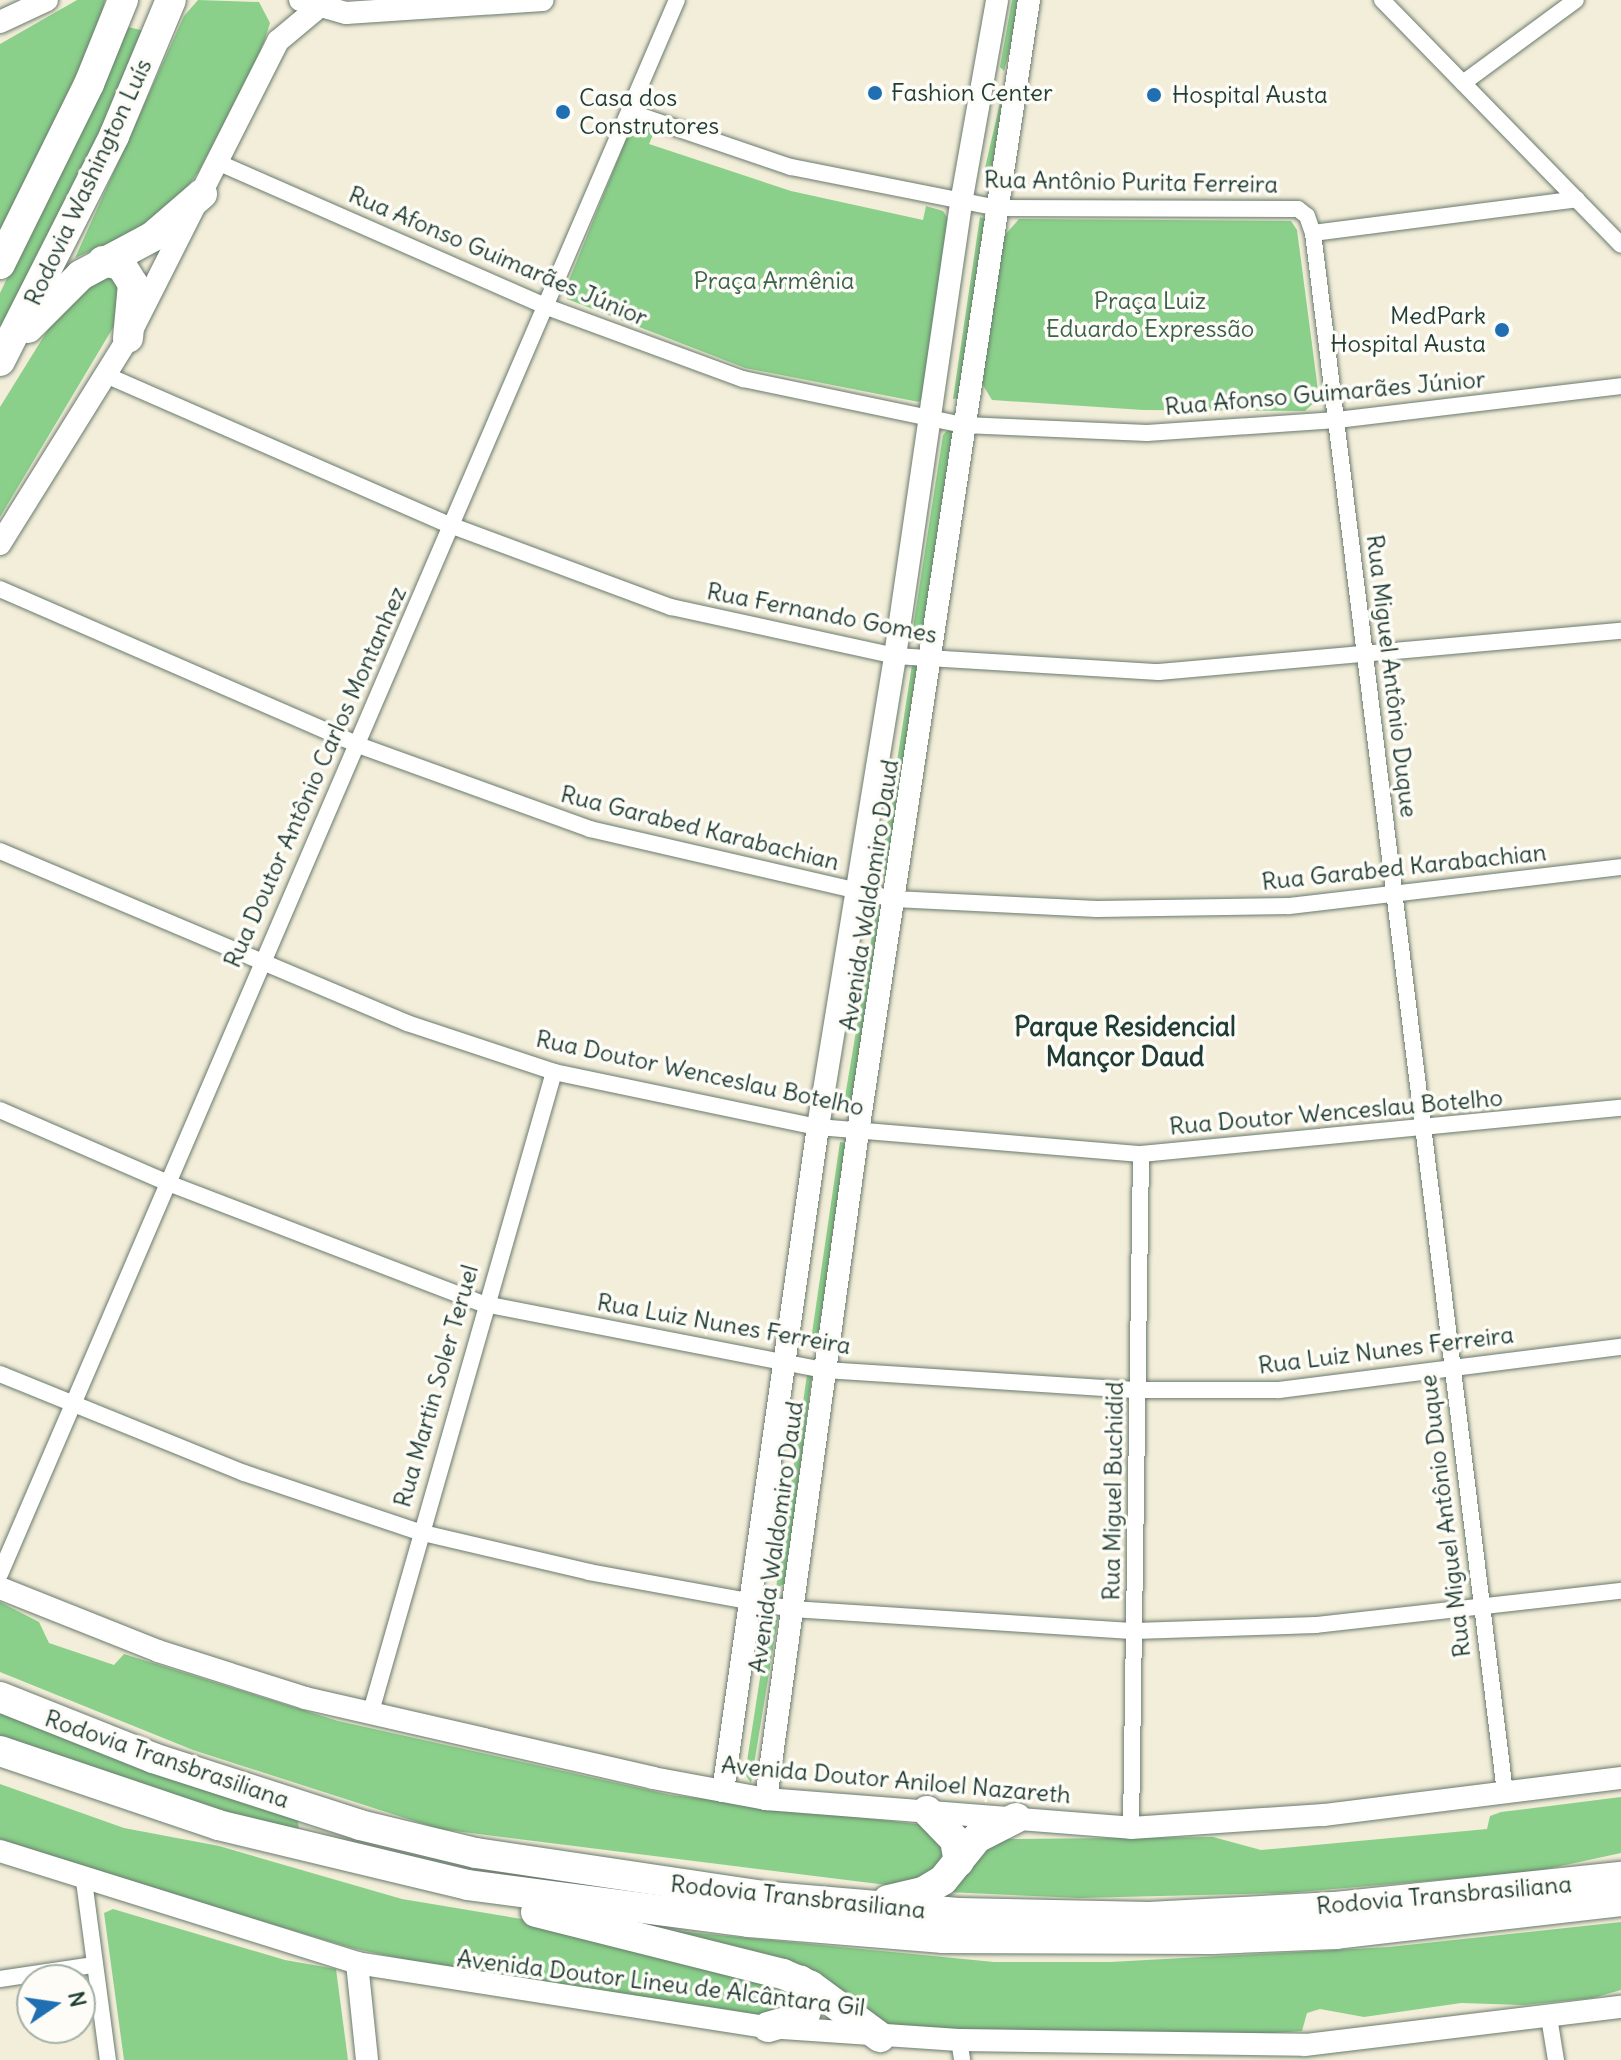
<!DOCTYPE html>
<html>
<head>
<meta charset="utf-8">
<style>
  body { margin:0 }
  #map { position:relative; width:1621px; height:2060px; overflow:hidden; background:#f3eed9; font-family:Delius,sans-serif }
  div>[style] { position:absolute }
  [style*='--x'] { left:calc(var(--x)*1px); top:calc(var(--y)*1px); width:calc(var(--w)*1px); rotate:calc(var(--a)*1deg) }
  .green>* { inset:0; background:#8ad08a }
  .roads { filter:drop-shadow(0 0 2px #697b6e) drop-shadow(0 0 2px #697b6e) }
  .street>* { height:16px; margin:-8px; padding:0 8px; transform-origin:8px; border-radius:8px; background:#fff }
  .secondary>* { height:22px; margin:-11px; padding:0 11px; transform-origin:11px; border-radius:11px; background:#fff }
  .highway>* { height:30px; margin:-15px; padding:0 15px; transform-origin:15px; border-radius:15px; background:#fff }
  .dots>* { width:22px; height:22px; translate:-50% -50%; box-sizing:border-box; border:4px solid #fdfcf7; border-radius:50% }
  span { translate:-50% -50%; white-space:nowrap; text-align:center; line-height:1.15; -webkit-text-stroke:7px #fdfcf7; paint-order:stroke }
  .poi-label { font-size:24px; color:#1f3d34 }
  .left { translate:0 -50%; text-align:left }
  .right { translate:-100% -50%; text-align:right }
  .street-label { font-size:24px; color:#1f3d34 }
  .park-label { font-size:24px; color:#3a624a }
  .neighbourhood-label { font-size:26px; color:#1f3d34; font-weight:700 }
  .north { position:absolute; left:16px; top:1964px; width:80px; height:80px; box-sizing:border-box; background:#fdfcf7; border:2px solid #a4b0a9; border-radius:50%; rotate:77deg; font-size:22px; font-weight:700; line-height:32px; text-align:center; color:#1f3d34 }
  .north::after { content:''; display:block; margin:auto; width:28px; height:36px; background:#1f6fb2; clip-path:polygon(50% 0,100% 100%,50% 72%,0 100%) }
</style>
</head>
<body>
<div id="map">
  <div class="green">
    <div style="clip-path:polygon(77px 0,105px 0,98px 29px,0 236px,0 44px)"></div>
    <div style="clip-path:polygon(198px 0,259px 2px,270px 23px,260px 54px,199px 171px,176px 203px,131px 233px,75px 258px,184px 16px)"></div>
    <div style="clip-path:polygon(1012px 0,1023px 0,1004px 71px,1000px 67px)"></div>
    <div style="clip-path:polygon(128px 27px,149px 32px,0 341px,0 293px)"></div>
    <div style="clip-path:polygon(1004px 86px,1008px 89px,991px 186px,987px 186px,984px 172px)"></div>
    <div style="clip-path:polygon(643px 127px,655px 130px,649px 144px,791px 191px,923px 220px,926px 206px,943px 211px,950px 222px,925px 395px,919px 402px,745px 368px,567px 299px,565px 290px,627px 137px)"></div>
    <div style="clip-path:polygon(980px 217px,986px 219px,958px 398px,953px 399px)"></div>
    <div style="clip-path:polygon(1019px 219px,1291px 221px,1297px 230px,1319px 398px,1305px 411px,1143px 410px,992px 400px,981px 382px,1003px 237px)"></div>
    <div style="clip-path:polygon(117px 275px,117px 321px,0 517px,0 407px,62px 307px,99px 276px)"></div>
    <div style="clip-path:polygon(949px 429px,956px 431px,921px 642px,914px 638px,913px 628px,943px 435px)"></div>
    <div style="clip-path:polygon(912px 665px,917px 666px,887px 878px,880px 871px)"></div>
    <div style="clip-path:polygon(878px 900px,884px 900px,851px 1113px,844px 1103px)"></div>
    <div style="clip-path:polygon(840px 1142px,846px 1143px,818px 1349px,812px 1348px,811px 1340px)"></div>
    <div style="clip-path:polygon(812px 1374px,786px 1583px,776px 1588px,807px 1375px)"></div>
    <div style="clip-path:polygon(0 1602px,39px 1622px,49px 1643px,114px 1665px,124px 1654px,338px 1721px,671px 1795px,925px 1825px,939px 1831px,948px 1861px,904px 1886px,887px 1885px,439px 1829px,193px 1750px,0 1672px)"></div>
    <div style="clip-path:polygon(770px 1614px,778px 1618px,751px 1783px,745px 1774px)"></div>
    <div style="clip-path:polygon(0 1712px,298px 1819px,299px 1835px,0 1740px)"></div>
    <div style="clip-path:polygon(0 1784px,124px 1828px,219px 1846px,402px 1899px,546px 1923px,797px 1992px,791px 2020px,462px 1972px,352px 1948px,179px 1897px,0 1839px)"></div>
    <div style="clip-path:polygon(1621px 1797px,1621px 1853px,1533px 1872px,1287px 1893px,1079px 1898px,947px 1892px,985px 1844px,1008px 1839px,1213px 1837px,1261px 1850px,1487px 1829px,1490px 1816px,1501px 1812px)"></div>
    <div style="clip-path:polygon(113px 1909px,285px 1960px,336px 1969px,348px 2060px,124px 2060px,104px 1913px)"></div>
    <div style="clip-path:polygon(1621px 1922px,1621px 1990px,1593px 1998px,1523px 2005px,1461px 2003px,1364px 2017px,1320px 2009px,1307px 2013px,1302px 2031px,1244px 2035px,883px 2028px,647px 1928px,994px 1962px,1110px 1962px,1389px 1947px)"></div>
  </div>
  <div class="roads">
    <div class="street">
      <div style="--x:1382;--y:0;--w:342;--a:45.7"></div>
      <div style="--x:1463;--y:83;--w:140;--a:-36.3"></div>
      <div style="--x:632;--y:113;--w:168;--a:18.8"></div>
      <div style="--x:791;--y:167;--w:212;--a:11.2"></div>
      <div style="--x:999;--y:208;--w:299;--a:0.2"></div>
      <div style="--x:1298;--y:209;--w:11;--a:38"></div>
      <div style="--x:1307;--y:216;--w:18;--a:71"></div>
      <div style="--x:1313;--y:233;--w:266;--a:-7.3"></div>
      <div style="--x:217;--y:162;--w:360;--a:23.7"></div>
      <div style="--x:547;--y:307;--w:209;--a:20.2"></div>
      <div style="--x:743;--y:379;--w:226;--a:11.8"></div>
      <div style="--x:964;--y:425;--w:183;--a:2.5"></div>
      <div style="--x:1147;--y:433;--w:190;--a:-3.9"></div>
      <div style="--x:1337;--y:420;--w:286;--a:-6.8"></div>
      <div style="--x:1313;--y:233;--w:1571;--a:82.98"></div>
      <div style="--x:106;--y:375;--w:375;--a:23.6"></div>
      <div style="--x:450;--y:525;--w:236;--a:20.4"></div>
      <div style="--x:671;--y:607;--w:229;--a:12.3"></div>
      <div style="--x:895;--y:656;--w:264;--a:3.5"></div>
      <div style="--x:1159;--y:672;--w:464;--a:-5.1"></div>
      <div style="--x:0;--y:589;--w:391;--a:23.5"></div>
      <div style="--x:358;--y:745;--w:247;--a:19.9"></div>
      <div style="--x:590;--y:829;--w:312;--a:13"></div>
      <div style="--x:894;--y:899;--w:203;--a:2.8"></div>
      <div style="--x:1097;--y:909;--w:192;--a:-0.9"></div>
      <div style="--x:1289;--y:906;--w:334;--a:-6.7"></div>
      <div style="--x:0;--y:851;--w:442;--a:22.9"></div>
      <div style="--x:407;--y:1023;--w:155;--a:18.4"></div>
      <div style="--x:554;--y:1072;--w:270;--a:11.8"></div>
      <div style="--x:818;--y:1127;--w:324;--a:4.8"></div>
      <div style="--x:1141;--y:1154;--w:482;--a:-5.5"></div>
      <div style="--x:0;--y:1110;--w:183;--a:23.5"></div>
      <div style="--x:168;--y:1183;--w:338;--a:21"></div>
      <div style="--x:484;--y:1304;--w:347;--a:11"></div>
      <div style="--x:825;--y:1370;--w:314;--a:3.7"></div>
      <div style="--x:1138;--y:1390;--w:141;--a:0"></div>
      <div style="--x:1279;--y:1390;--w:345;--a:-7.2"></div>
      <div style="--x:0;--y:1374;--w:263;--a:22.1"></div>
      <div style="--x:244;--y:1473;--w:185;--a:18.6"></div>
      <div style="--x:419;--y:1532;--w:175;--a:13.2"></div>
      <div style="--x:589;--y:1572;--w:206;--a:10.3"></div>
      <div style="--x:792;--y:1609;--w:344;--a:3.7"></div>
      <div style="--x:1135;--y:1631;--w:181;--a:-1.9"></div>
      <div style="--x:1316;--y:1625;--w:307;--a:-6.4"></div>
      <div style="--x:0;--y:1574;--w:1713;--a:-66.73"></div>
      <div style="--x:370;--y:1715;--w:669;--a:-74.03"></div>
      <div style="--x:1131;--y:1828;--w:674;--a:-89.15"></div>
      <div style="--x:84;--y:1881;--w:181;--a:82.4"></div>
      <div style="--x:0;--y:1979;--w:95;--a:-8.5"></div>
      <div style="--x:1549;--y:2017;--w:44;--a:80.8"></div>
      <div style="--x:959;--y:2040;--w:20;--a:81"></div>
    </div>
    <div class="secondary">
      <div style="--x:300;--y:0;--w:48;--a:15.8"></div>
      <div style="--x:346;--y:13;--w:197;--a:-3.8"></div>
      <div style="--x:0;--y:22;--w:52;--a:-25.1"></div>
      <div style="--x:0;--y:544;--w:243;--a:-58.1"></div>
      <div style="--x:128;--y:338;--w:333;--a:-63.2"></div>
      <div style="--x:278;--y:41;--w:64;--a:-39.9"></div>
      <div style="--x:0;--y:1588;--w:170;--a:21.7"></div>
      <div style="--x:158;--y:1651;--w:154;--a:17.7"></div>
      <div style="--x:305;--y:1698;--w:357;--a:12.9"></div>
      <div style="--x:653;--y:1778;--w:115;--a:10.5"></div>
      <div style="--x:766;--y:1799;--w:366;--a:4.5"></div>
      <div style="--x:1131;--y:1828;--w:193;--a:-3.9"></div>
      <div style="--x:1324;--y:1815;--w:299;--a:-7.1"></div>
      <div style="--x:723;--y:1791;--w:671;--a:-81.86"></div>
      <div style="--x:818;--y:1127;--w:477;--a:-80.7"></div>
      <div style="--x:895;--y:656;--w:458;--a:-81.7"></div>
      <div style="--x:961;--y:203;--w:206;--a:-79.9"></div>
      <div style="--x:766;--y:1799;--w:673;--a:-82.15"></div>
      <div style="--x:858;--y:1132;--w:1145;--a:-81.41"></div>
      <div style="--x:0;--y:1851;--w:374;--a:17.4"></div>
      <div style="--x:357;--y:1963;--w:416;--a:8.9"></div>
      <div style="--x:768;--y:2027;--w:191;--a:3.9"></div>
      <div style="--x:959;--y:2040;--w:346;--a:0.8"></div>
      <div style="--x:1305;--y:2045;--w:318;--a:-6.9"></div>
      <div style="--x:357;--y:1963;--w:98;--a:84.1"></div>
    </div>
    <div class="highway">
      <div style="--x:103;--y:261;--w:18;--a:13"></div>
      <div style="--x:121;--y:265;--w:22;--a:58"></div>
      <div style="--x:133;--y:284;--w:54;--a:95.3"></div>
      <div style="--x:0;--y:264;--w:201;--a:-63.7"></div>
      <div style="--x:89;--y:84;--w:91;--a:-68"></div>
      <div style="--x:28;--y:328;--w:75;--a:-45"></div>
      <div style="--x:81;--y:275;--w:81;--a:-28.2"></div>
      <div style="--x:152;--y:237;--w:66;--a:-40.7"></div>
      <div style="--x:0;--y:361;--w:252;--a:-63.1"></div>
      <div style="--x:114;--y:136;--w:147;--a:-67.3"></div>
      <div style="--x:0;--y:1697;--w:165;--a:21.7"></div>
      <div style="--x:153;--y:1758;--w:218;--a:17.9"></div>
      <div style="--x:360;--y:1825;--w:119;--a:13.6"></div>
      <div style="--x:476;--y:1853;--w:298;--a:8.5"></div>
      <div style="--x:771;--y:1897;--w:188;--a:4.9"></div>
      <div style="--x:958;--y:1913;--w:191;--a:1.2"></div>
      <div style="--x:1149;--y:1917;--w:185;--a:-3.1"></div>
      <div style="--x:1334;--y:1907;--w:289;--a:-6"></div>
      <div style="--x:0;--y:1751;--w:230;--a:18.7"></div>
      <div style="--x:218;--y:1825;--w:257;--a:13.5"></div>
      <div style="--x:468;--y:1885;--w:283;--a:7.5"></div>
      <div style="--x:749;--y:1922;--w:195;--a:4.7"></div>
      <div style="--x:943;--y:1938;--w:270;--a:0.2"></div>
      <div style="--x:1213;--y:1939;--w:123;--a:-2.3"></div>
      <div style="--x:1336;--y:1934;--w:287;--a:-6.6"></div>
      <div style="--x:927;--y:1811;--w:40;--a:46"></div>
      <div style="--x:955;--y:1840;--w:22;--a:80"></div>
      <div style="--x:888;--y:1900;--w:36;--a:-13"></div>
      <div style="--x:923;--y:1892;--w:23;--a:-31"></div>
      <div style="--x:943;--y:1880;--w:54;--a:-51"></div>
      <div style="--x:977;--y:1838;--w:44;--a:-27.1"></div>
      <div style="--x:536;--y:1912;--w:255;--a:14.1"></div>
      <div style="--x:783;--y:1974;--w:30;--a:23"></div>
      <div style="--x:811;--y:1986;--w:86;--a:36.5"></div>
      <div style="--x:768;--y:2027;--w:37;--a:-16"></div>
      <div style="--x:804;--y:2017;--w:19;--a:-72"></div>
      <div style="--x:810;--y:1999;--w:21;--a:-118"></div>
    </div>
  </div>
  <div class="dots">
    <div style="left:875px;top:93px;background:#1f6fb2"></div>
    <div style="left:1154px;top:95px;background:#1f6fb2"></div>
    <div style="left:563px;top:112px;background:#1f6fb2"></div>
    <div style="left:1502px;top:330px;background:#1f6fb2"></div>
  </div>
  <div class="poi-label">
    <span class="left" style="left:891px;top:93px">Fashion Center</span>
    <span class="left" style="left:1172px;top:95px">Hospital Austa</span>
    <span class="left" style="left:579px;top:112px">Casa dos<br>Construtores</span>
    <span class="right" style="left:1486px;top:330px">MedPark<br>Hospital Austa</span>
  </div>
  <div class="street-label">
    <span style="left:88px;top:182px;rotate:-65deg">Rodovia Washington Luís</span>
    <span style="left:1131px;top:182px;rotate:1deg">Rua Antônio Purita Ferreira</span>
    <span style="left:498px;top:256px;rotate:23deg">Rua Afonso Guimarães Júnior</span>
    <span style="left:1325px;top:393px;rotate:-5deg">Rua Afonso Guimarães Júnior</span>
    <span style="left:822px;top:613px;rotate:11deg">Rua Fernando Gomes</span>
    <span style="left:1392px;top:676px;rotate:83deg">Rua Miguel Antônio Duque</span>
    <span style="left:315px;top:777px;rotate:-66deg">Rua Doutor Antônio Carlos Montanhez</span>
    <span style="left:700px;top:828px;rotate:14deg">Rua Garabed Karabachian</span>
    <span style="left:1404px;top:867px;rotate:-6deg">Rua Garabed Karabachian</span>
    <span style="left:869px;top:895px;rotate:-81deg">Avenida Waldomiro Daud</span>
    <span style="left:700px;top:1073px;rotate:12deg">Rua Doutor Wenceslau Botelho</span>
    <span style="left:1336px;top:1112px;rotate:-5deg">Rua Doutor Wenceslau Botelho</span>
    <span style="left:724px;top:1324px;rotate:10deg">Rua Luiz Nunes Ferreira</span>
    <span style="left:1386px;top:1350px;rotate:-7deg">Rua Luiz Nunes Ferreira</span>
    <span style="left:436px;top:1386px;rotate:-74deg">Rua Martin Soler Teruel</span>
    <span style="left:1113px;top:1491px;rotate:-89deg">Rua Miguel Buchidid</span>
    <span style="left:1445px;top:1516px;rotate:-97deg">Rua Miguel Antônio Duque</span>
    <span style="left:776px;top:1537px;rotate:-82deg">Avenida Waldomiro Daud</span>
    <span style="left:167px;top:1759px;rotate:19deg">Rodovia Transbrasiliana</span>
    <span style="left:896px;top:1780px;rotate:5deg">Avenida Doutor Aniloel Nazareth</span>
    <span style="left:1444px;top:1895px;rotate:-5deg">Rodovia Transbrasiliana</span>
    <span style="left:798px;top:1897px;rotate:6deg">Rodovia Transbrasiliana</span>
    <span style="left:661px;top:1983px;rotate:7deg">Avenida Doutor Lineu de Alcântara Gil</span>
  </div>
  <div class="park-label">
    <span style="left:774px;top:281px">Praça Armênia</span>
    <span style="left:1150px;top:315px">Praça Luiz<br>Eduardo Expressão</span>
  </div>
  <div class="neighbourhood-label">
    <span style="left:1125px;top:1042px">Parque Residencial<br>Mançor Daud</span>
  </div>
  <div class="north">N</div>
</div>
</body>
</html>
